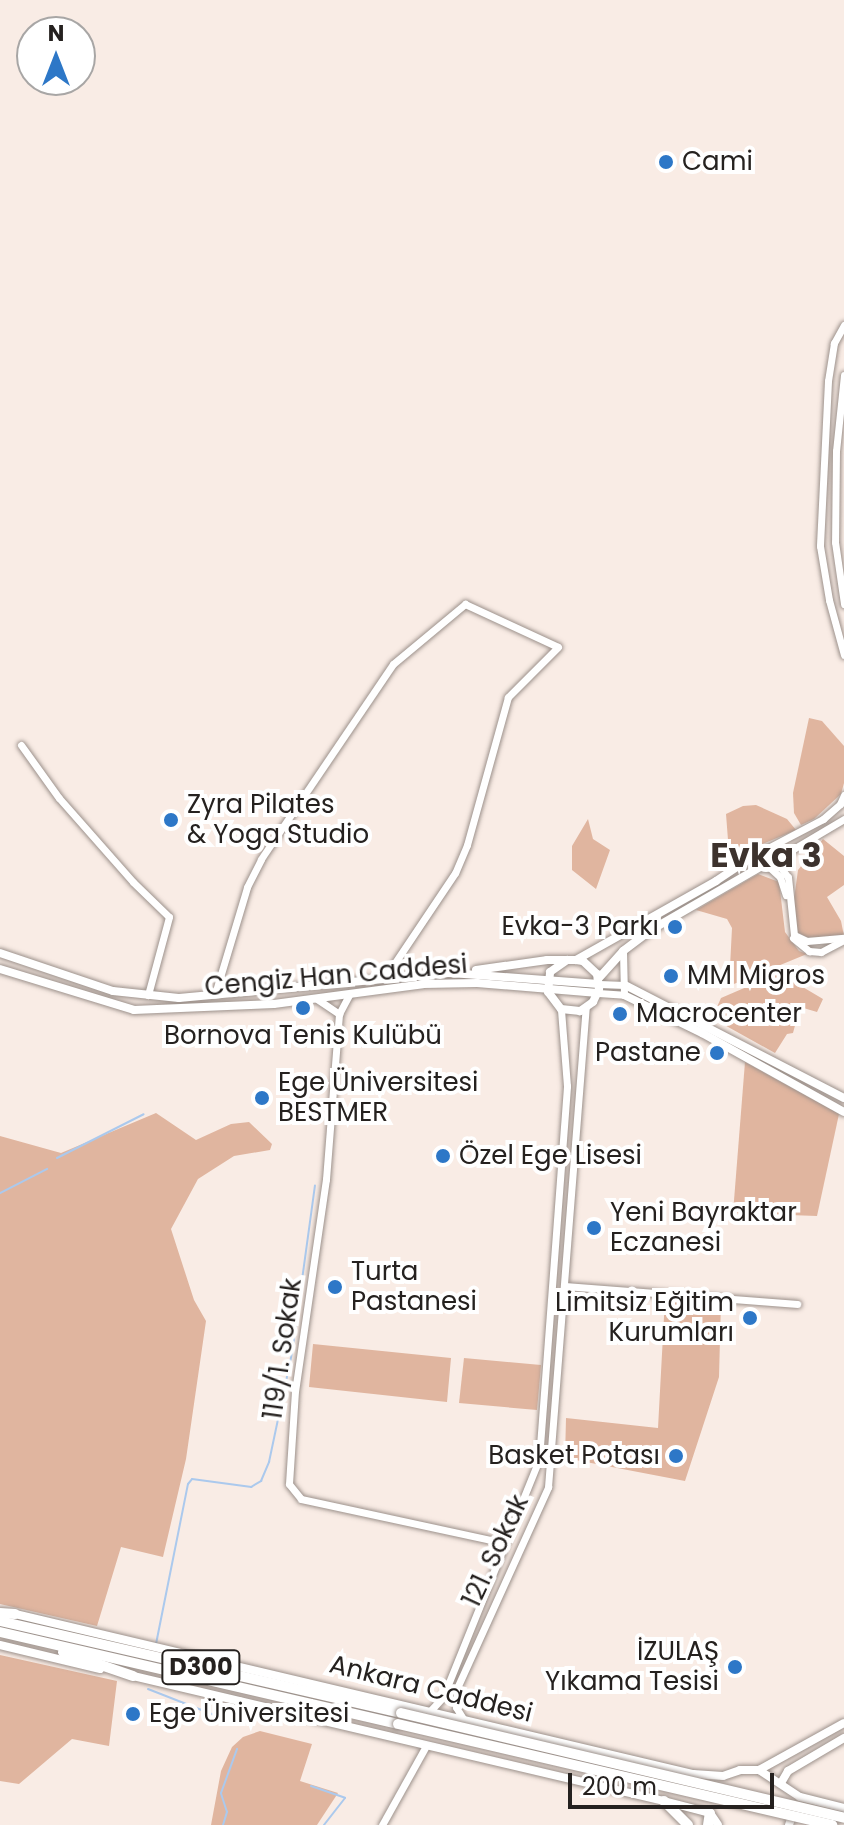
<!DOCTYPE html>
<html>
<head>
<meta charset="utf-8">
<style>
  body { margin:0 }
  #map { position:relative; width:844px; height:1825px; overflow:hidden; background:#f9ece5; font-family:Poppins,sans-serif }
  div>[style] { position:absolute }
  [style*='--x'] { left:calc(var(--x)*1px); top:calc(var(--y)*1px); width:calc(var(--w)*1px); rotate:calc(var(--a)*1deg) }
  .green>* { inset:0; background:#e0b59f }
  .stream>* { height:2px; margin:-1px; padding:0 1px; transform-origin:1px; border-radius:1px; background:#abc9ed }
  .roads { filter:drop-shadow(0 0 2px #9c918b) drop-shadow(0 0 2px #9c918b) }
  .minor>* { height:7px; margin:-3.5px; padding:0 3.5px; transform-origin:3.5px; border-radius:3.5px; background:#fff }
  .major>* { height:8px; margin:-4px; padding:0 4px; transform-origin:4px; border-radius:4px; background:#fff }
  .major>.ring { margin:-4px; padding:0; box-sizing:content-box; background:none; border:8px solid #fff; border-radius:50% }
  .highway>* { height:10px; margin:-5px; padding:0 5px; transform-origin:5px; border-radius:5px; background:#fff }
  .bridges { filter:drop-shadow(0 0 2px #9c918b) drop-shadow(0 0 2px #9c918b) }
  .highway-bridge>* { height:10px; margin:-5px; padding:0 5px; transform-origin:5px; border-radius:5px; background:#fff }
  .dots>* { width:22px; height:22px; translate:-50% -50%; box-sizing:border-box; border:4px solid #fff; border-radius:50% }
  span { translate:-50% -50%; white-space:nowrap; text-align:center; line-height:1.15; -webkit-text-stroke:8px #fff; paint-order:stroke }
  .shield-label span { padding:2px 6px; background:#fff; border:2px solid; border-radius:6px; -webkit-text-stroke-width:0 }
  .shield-label { font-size:24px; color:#25211f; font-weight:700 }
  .poi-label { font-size:26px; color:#25211f }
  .left { translate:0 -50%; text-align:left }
  .right { translate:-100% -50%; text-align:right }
  .street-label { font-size:26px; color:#25211f }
  .district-label { font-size:34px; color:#3c322d; font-weight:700 }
  .north { position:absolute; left:16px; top:16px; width:80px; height:80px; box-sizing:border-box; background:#fff; border:2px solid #a8a6a5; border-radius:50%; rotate:0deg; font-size:22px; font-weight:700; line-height:32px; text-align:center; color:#25211f }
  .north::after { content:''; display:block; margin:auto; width:28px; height:36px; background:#2d77c7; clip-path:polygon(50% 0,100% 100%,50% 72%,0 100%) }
  .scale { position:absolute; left:568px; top:1773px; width:206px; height:36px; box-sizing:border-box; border:4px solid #25211f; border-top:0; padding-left:10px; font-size:24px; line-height:28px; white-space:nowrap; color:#25211f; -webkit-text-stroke:6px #fff; paint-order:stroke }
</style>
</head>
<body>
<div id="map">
  <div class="green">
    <div style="clip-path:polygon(809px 718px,822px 721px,844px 746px,844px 783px,841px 794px,814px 819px,801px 825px,794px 813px,793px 793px)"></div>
    <div style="clip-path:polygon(756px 805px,787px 819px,796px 830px,760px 845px,730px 866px,726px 814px,743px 806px)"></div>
    <div style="clip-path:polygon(588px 819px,593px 839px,610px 850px,596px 889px,572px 870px,572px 846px)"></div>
    <div style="clip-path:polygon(823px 839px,844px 856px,844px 885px,827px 897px,841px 921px,844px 936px,828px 939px,806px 937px,797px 932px,792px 914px,798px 870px)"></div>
    <div style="clip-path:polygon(758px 874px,779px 882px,785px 932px,799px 951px,807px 954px,729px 986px,732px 928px,727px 919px,696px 910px)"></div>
    <div style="clip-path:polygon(779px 973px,823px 999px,817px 1012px,800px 1007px,793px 1033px,787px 1034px,775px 1053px,712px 1018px,721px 998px)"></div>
    <div style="clip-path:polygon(745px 1062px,839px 1114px,817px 1216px,733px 1213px)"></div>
    <div style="clip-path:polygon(156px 1113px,196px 1140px,231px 1124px,249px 1122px,272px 1144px,270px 1150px,234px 1156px,198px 1179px,171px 1229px,194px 1300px,206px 1321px,186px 1459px,163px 1557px,121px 1547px,97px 1626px,0 1604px,0 1136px,61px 1153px)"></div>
    <div style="clip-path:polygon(665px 1298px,721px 1302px,719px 1377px,685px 1481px,565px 1458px,566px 1418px,658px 1428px)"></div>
    <div style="clip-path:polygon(313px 1344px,451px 1358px,447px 1402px,309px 1387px)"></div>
    <div style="clip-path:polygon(464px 1358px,541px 1365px,537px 1410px,459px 1403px)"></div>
    <div style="clip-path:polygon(0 1655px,117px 1681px,109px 1746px,72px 1739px,19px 1784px,0 1781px)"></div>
    <div style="clip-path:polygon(260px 1731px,312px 1744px,300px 1781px,338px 1793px,317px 1825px,211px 1825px,221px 1771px,232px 1747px,243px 1737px)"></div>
  </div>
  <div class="stream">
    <div style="--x:57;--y:1158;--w:97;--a:-26.8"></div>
    <div style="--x:0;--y:1193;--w:53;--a:-27.1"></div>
    <div style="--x:156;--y:1644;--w:163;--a:-78.7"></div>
    <div style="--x:188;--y:1484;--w:6;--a:-51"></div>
    <div style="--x:192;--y:1479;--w:60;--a:7.7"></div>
    <div style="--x:251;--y:1487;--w:12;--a:-31"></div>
    <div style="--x:261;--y:1481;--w:21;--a:-67"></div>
    <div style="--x:269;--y:1462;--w:111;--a:-78.1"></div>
    <div style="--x:292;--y:1353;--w:169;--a:-82.2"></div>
    <div style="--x:148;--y:1689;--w:85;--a:21.4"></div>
    <div style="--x:311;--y:1786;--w:36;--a:19"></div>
    <div style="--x:345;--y:1798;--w:34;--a:128"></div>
    <div style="--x:223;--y:1825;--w:14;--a:-73"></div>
    <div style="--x:227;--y:1812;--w:20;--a:-108"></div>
    <div style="--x:221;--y:1793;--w:47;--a:-70"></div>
  </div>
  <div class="roads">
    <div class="minor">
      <div style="--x:844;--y:325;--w:21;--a:119"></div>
      <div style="--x:834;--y:343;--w:38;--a:99"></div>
      <div style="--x:828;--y:381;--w:165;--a:92.8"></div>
      <div style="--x:820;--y:546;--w:55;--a:80.5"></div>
      <div style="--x:829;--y:600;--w:57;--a:74.7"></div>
      <div style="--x:844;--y:375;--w:76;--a:96"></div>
      <div style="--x:836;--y:451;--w:91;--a:90.6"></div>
      <div style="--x:835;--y:542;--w:63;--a:81.7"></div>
      <div style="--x:21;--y:745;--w:65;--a:54.4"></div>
      <div style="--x:59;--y:798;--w:112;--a:48.6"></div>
      <div style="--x:133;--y:882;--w:50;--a:44.2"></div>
      <div style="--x:169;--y:917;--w:81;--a:105.1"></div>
      <div style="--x:844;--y:819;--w:80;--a:149.3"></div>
      <div style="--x:775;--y:860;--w:21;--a:53"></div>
      <div style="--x:788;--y:877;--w:58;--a:84.1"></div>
      <div style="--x:794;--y:935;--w:14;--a:25"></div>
      <div style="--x:807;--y:941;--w:37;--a:-5"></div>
      <div style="--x:764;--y:850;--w:67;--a:-27.7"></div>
      <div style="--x:823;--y:819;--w:23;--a:-41"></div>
      <div style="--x:840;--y:804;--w:10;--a:-66"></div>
      <div style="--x:769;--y:867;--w:15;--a:42"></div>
      <div style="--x:780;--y:877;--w:19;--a:72"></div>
      <div style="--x:793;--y:938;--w:21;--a:39"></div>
      <div style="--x:809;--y:951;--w:12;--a:5"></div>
      <div style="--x:821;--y:952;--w:26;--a:-28"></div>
      <div style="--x:599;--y:984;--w:26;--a:2"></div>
      <div style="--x:598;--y:993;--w:26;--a:4"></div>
      <div style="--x:624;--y:995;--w:44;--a:-91.3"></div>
      <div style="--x:215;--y:994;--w:112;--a:-73.3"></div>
      <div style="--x:247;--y:887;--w:31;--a:-63"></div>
      <div style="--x:261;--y:859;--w:235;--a:-55.9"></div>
      <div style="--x:393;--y:664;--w:94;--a:-39.8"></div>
      <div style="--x:465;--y:604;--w:102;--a:24.8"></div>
      <div style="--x:558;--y:647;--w:71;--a:135"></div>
      <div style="--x:508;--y:697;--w:154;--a:105.5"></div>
      <div style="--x:467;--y:845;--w:30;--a:113"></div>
      <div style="--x:455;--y:873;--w:124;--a:123.8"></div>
      <div style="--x:349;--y:995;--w:21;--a:118"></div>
      <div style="--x:339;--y:1014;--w:166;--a:94.5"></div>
      <div style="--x:326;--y:1179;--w:214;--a:98.3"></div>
      <div style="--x:295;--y:1391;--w:93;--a:93.7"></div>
      <div style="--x:289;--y:1484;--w:19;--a:51"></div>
      <div style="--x:301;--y:1499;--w:209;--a:12.2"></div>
      <div style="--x:317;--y:999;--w:27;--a:34"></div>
      <div style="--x:565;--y:1286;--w:233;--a:4.4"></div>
      <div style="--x:430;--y:1711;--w:19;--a:-47"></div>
      <div style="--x:443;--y:1697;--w:257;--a:-68"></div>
      <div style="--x:539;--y:1459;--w:374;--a:-85.7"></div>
      <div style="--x:567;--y:1086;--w:77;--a:-94.5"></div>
      <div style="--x:464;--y:1720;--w:15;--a:-122"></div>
      <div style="--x:456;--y:1707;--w:19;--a:-87"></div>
      <div style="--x:457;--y:1688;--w:221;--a:-65.6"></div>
      <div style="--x:548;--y:1487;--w:480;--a:-85.5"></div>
      <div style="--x:382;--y:1825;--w:90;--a:-60.9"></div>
    </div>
    <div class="major">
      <div class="ring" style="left:757px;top:850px;width:10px;height:10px"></div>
      <div style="--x:0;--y:953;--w:119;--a:18.6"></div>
      <div style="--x:113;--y:991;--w:66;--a:6.1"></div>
      <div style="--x:179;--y:998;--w:273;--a:-5.3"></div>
      <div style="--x:451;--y:973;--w:148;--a:4.3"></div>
      <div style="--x:576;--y:960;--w:161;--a:-29.4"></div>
      <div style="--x:716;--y:881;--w:50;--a:-33.7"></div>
      <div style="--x:0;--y:969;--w:140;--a:17"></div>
      <div style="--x:134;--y:1010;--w:140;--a:-2.5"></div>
      <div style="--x:274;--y:1004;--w:150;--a:-7.6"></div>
      <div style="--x:423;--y:984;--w:54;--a:-1.1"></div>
      <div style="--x:477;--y:983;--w:121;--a:4.7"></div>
      <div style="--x:476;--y:970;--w:72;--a:-8"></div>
      <div style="--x:547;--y:960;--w:29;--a:0"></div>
      <div style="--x:576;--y:960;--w:7;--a:8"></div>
      <div style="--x:583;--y:961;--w:19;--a:43"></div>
      <div style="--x:597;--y:974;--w:15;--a:82"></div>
      <div style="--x:599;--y:989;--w:14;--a:115"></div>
      <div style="--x:593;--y:1002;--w:16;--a:145"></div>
      <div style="--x:580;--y:1011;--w:19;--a:-174"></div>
      <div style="--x:561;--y:1009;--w:21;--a:-127"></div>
      <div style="--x:548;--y:992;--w:20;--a:-84"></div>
      <div style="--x:550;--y:972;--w:21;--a:-35"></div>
      <div style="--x:598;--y:979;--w:38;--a:-48"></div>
      <div style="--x:623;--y:951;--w:35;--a:-37"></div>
      <div style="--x:651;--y:930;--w:126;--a:-30"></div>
      <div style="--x:625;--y:985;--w:246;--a:27.3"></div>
      <div style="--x:624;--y:995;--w:87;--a:26"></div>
      <div style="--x:702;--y:1033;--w:162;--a:29.1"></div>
      <div style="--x:11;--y:1613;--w:701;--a:13.28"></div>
      <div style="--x:693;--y:1774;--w:30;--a:4"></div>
      <div style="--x:723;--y:1776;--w:18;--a:-19"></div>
      <div style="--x:740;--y:1770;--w:19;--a:0"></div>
      <div style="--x:759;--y:1770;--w:49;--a:33.4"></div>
      <div style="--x:800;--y:1797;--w:45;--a:14"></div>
      <div style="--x:0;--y:1645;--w:103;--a:13.5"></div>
      <div style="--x:129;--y:1675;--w:550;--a:13.25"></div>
      <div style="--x:664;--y:1801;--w:48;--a:14.6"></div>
      <div style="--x:710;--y:1813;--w:14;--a:56"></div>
      <div style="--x:759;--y:1770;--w:97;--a:-28.9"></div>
      <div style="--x:781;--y:1783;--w:14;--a:-60"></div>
      <div style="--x:788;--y:1771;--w:65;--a:-30.5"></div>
      <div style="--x:789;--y:1825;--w:16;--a:-72"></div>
    </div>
    <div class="highway">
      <div style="--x:0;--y:1613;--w:15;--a:4"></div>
      <div style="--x:0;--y:1621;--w:411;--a:12.9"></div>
      <div style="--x:0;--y:1632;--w:408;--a:13"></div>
      <div style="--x:63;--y:1652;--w:74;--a:18.9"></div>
      <div style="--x:664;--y:1801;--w:34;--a:45"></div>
      <div style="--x:708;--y:1825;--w:12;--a:-81"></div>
    </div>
  </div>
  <div class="bridges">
    <div class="highway-bridge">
      <div style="--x:401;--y:1713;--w:455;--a:13.3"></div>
      <div style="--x:398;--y:1724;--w:446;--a:13.1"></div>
    </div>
  </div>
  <div class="dots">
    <div style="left:666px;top:162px;background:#2d77c7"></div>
    <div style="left:171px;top:820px;background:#2d77c7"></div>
    <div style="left:675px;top:927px;background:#2d77c7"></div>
    <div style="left:671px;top:976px;background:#2d77c7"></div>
    <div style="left:303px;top:1008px;background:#2d77c7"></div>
    <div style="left:620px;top:1014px;background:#2d77c7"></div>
    <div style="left:717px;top:1053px;background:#2d77c7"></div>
    <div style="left:262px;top:1098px;background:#2d77c7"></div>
    <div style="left:443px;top:1156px;background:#2d77c7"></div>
    <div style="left:594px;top:1228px;background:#2d77c7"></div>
    <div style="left:335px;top:1287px;background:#2d77c7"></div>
    <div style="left:750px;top:1318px;background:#2d77c7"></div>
    <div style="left:676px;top:1456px;background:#2d77c7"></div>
    <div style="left:735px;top:1667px;background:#2d77c7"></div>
    <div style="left:133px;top:1714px;background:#2d77c7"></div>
  </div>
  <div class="shield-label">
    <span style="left:201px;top:1667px">D300</span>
  </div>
  <div class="poi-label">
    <span class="left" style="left:682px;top:162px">Cami</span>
    <span class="left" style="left:187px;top:820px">Zyra Pilates<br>&amp; Yoga Studio</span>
    <span class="right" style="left:659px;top:927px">Evka-3 Parkı</span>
    <span class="left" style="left:687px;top:976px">MM Migros</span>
    <span class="left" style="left:636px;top:1014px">Macrocenter</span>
    <span style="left:303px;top:1036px">Bornova Tenis Kulübü</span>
    <span class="right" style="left:701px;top:1053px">Pastane</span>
    <span class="left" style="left:278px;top:1098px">Ege Üniversitesi<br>BESTMER</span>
    <span class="left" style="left:459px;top:1156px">Özel Ege Lisesi</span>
    <span class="left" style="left:610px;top:1228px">Yeni Bayraktar<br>Eczanesi</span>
    <span class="left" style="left:351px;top:1287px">Turta<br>Pastanesi</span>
    <span class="right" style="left:734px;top:1318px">Limitsiz Eğitim<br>Kurumları</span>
    <span class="right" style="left:660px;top:1456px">Basket Potası</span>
    <span class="right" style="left:719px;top:1667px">İZULAŞ<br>Yıkama Tesisi</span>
    <span class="left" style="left:149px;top:1714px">Ege Üniversitesi</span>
  </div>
  <div class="street-label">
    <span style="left:336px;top:976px;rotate:-5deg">Cengiz Han Caddesi</span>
    <span style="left:283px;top:1349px;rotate:-82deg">119/1. Sokak</span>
    <span style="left:496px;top:1551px;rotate:-65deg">121. Sokak</span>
    <span style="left:431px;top:1689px;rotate:14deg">Ankara Caddesi</span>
  </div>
  <div class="district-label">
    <span style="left:766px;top:856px">Evka 3</span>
  </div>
  <div class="north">N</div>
  <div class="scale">200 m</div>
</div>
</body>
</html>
